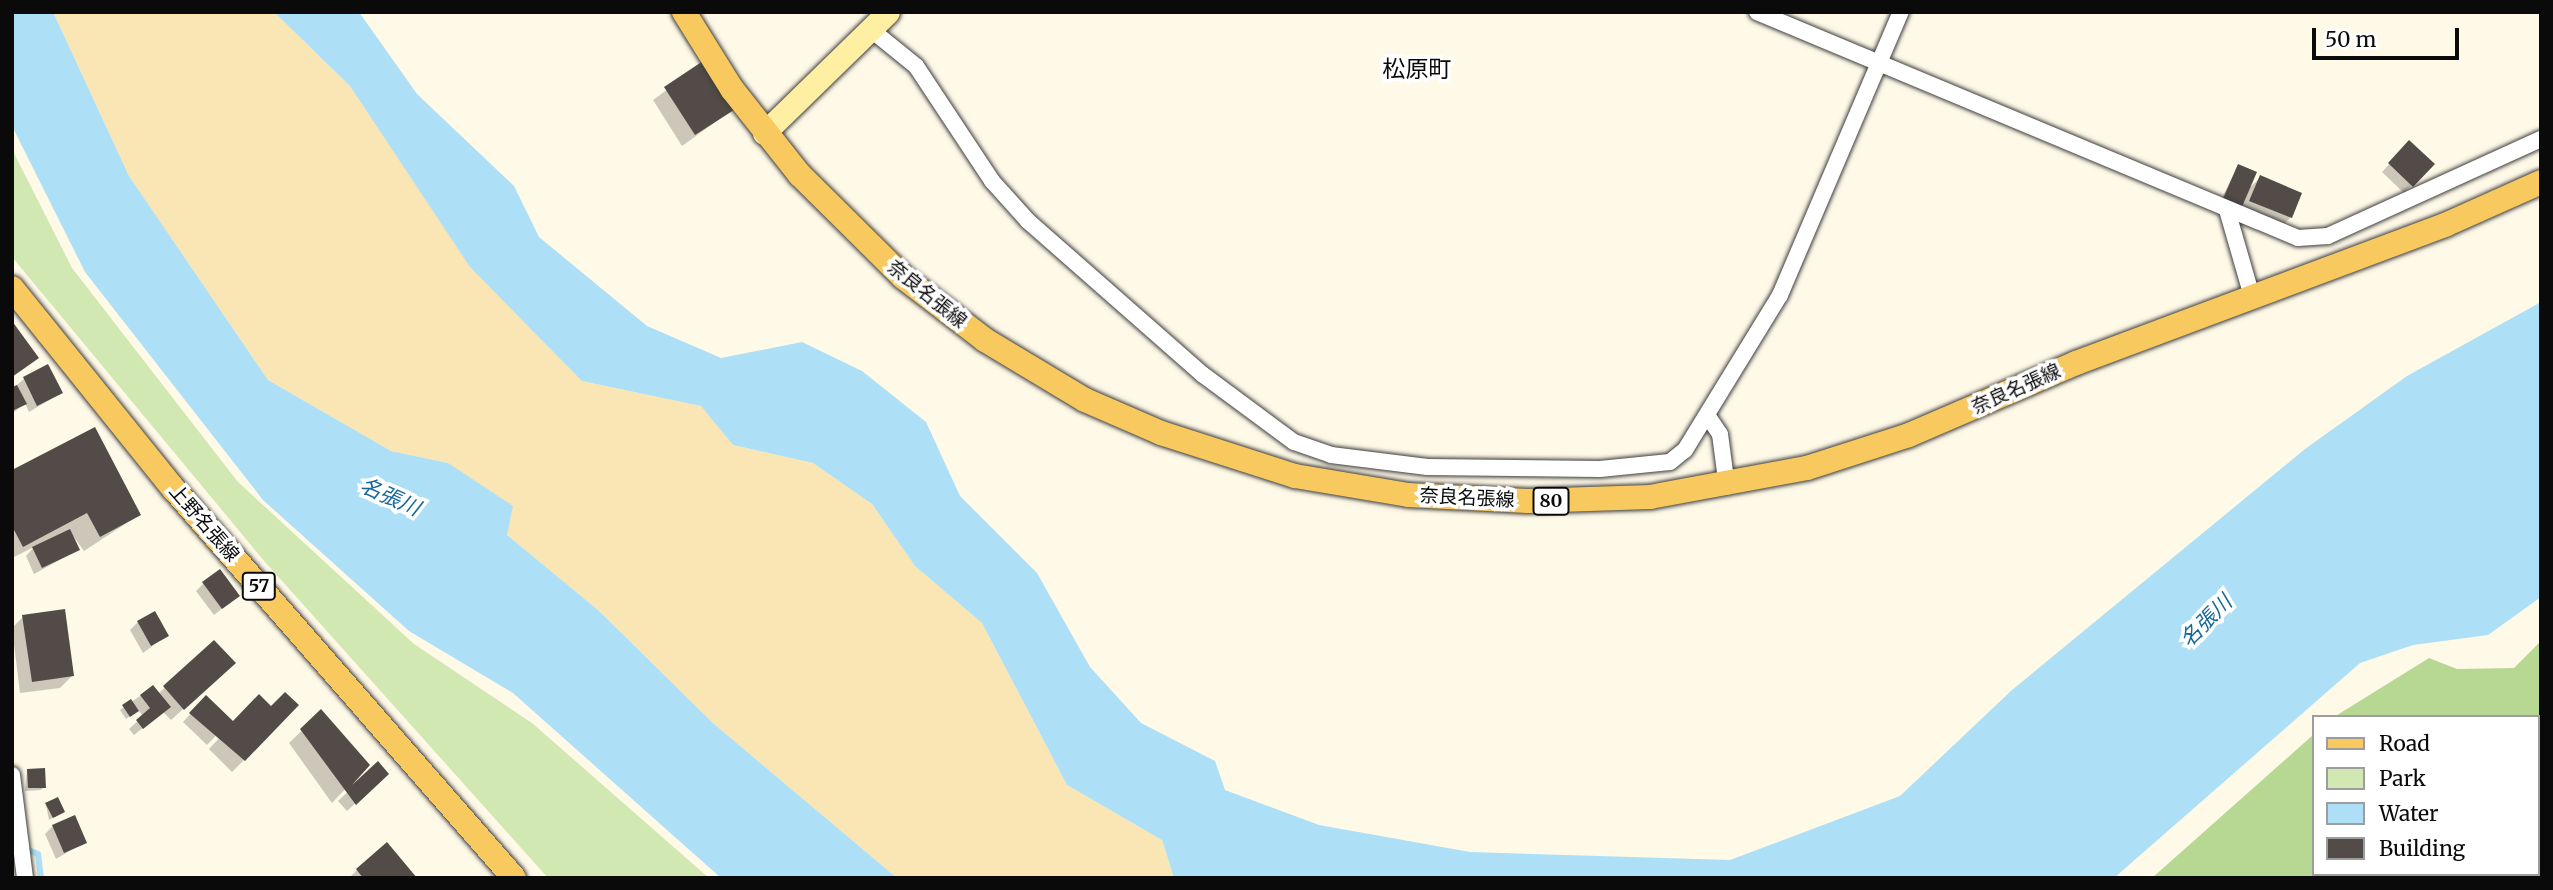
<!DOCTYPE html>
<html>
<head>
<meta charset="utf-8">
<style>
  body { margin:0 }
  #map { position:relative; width:2553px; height:890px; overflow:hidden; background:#fff9e8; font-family:Merriweather,"Noto Sans JP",serif }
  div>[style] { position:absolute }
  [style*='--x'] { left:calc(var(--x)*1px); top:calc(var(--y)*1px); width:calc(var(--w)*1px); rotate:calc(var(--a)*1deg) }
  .green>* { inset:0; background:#d2e8b3 }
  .forest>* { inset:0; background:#b6d892 }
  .sand>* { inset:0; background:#fae6b4 }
  .water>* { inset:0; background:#addff6 }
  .shadow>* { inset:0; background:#0003 }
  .stream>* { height:6px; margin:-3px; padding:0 3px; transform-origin:3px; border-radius:3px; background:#addff6 }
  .building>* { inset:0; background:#534b47 }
  .roads { filter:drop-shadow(0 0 2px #3d3d3d) drop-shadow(0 0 2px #3d3d3d) }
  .street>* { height:16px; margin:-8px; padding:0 8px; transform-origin:8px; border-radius:8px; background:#fff }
  .secondary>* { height:23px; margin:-11.5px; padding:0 11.5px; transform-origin:11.5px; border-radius:11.5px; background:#ffefa3 }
  .primary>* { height:24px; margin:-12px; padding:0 12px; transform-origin:12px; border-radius:12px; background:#f8c95e }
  span { translate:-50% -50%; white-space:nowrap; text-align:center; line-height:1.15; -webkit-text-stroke:7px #fff; paint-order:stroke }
  .shield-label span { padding:2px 5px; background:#fff; border:2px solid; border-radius:5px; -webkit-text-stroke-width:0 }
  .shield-label { font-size:18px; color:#0a0a0a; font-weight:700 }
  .street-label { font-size:19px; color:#0a0a0a }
  .water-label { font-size:21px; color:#15689a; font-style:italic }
  .quarter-label { font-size:23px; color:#0a0a0a }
  .frame { position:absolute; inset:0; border:14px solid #0a0a0a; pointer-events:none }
  .legend { position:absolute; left:2312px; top:715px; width:228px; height:161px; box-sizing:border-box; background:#fff; border:2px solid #9d9d9d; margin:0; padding:9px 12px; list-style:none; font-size:21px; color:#0a0a0a }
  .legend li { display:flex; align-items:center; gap:14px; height:35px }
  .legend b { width:35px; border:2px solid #9d9d9d }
  .scale { position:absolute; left:2312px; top:28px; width:147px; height:32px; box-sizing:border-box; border:4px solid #0a0a0a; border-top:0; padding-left:9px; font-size:21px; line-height:24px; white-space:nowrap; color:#0a0a0a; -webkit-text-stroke:5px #fff; paint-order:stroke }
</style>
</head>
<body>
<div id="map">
  <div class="green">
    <div style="clip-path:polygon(12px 149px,72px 268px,238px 482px,414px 644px,532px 723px,709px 878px,548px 878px,265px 562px,12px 257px)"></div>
  </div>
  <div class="forest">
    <div style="clip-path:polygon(2541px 641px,2541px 878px,2152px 878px,2313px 735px,2313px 874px,2537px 874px,2537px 717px,2334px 717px,2429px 658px,2457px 669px,2514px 668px)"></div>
  </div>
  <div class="sand">
    <div style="clip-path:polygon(53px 12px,274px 12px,350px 86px,582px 381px,702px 406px,733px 445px,813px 463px,872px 504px,915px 566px,982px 623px,1067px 785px,1162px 840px,1174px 878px,897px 878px,714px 724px,598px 610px,507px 535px,448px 463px,391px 451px,268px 380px,129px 176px)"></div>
  </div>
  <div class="water">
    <div style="clip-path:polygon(12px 12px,53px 12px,129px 176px,268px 380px,391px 451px,448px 463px,513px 506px,507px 535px,598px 610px,714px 724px,897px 878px,721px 878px,513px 693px,409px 631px,263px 500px,85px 272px,12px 126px)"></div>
    <div style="clip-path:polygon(274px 12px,359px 12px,417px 94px,514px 186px,539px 237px,647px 326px,721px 358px,802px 342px,862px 371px,926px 422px,960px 496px,1037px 573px,1090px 667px,1141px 723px,1215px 761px,1225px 790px,1319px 825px,1470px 852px,1730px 860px,1900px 796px,2012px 690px,2305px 449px,2407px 376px,2541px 302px,2541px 597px,2488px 635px,2413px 645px,2360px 663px,2114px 878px,1174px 878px,1162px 840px,1067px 785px,982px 623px,915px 566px,872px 504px,813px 463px,733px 445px,701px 406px,582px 381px,470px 267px,350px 86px)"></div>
  </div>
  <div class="shadow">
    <div style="clip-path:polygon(702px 64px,732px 110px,682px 146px,653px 100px)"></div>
    <div style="clip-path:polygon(2409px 143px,2432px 164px,2404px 193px,2382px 172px)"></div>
    <div style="clip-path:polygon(2238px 166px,2247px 190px,2260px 178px,2291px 217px,2283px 225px,2216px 209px)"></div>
    <div style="clip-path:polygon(24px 379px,61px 393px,29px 412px,25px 403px,12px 414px,12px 389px)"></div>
    <div style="clip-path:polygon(12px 472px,139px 515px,84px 551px,68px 529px,78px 550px,34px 574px,26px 556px,34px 547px,12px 558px)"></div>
    <div style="clip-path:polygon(204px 583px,238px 596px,214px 615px,196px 591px)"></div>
    <div style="clip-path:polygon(23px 617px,72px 676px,60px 688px,20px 693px,12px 628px)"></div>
    <div style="clip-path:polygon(138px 622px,166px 636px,143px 653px,130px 630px)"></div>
    <div style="clip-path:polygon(214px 642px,221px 675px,171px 720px,163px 712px,134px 735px,129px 729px,143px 716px,138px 710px,126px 719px,120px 710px,153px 687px,158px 694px)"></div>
    <div style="clip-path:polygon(206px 697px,230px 721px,207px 745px,183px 722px)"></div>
    <div style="clip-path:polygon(247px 708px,244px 760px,232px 772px,209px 749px)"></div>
    <div style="clip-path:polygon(321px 712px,368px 765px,332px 803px,289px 743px)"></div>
    <div style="clip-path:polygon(377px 764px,379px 781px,347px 811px,338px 801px)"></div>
    <div style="clip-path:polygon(27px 770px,44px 787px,41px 790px,25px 791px)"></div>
    <div style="clip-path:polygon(46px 805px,63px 812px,49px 820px)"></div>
    <div style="clip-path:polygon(53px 826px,85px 842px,56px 859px,45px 834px)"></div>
    <div style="clip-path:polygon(387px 845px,415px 878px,349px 878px,357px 870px)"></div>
  </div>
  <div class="stream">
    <div style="--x:12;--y:843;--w:28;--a:23"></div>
    <div style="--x:38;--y:854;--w:24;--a:83"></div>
  </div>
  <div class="building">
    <div style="clip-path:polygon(703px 61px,734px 110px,695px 135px,664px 87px)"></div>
    <div style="clip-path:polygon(2409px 140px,2435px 164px,2413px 187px,2388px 163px)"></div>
    <div style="clip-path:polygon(2238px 164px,2257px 172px,2241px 209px,2222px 201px)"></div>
    <div style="clip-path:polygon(2260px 175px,2302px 193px,2292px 218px,2249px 201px)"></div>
    <div style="clip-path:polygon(12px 321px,39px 358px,12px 377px)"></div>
    <div style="clip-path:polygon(48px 364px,63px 393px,37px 406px,23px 377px)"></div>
    <div style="clip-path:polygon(17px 385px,27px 404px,12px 411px,12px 387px)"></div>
    <div style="clip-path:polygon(95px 427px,141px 515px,100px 537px,87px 513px,23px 547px,12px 526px,12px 470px)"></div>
    <div style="clip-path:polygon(70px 529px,80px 550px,42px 568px,32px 547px)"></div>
    <div style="clip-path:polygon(220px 569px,240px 596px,222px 609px,202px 582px)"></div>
    <div style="clip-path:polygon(65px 609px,74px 676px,32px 682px,22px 615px)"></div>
    <div style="clip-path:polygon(155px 611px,169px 636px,151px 646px,137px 621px)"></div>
    <div style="clip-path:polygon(214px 640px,236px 663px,184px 710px,163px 686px)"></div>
    <div style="clip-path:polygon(153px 685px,171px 707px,143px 729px,136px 720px,150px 708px,140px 695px)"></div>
    <div style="clip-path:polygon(285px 692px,299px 705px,245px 761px,189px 713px,206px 695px,233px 721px,259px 694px,271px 706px)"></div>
    <div style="clip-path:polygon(131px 699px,139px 711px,130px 717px,122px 705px)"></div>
    <div style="clip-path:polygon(321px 709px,370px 765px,352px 785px,378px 761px,389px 774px,356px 805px,300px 729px)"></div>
    <div style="clip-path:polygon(45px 768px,46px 788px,28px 788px,27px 769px)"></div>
    <div style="clip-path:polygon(58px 797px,65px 812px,53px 818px,45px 803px)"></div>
    <div style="clip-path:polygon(75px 815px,87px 843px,64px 853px,52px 825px)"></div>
    <div style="clip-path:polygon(387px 842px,417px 878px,363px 878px,356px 869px)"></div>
  </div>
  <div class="roads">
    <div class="street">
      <div style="--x:1757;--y:12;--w:586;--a:22.67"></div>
      <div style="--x:2298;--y:238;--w:30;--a:-4"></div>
      <div style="--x:2328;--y:236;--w:234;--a:-24.5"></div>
      <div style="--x:874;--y:32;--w:54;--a:39"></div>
      <div style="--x:916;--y:66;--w:138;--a:56.5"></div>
      <div style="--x:992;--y:181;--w:54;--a:48"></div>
      <div style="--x:1028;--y:221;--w:232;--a:41.3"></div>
      <div style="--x:1202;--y:374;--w:114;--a:36.5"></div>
      <div style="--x:1294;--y:442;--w:39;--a:19"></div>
      <div style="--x:1331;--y:455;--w:97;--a:7.1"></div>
      <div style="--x:1427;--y:467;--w:173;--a:0.7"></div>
      <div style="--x:1600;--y:469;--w:70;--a:-5.7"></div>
      <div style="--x:1670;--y:462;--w:19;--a:-39"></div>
      <div style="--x:1685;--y:450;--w:182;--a:-58.5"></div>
      <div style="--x:1780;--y:295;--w:308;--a:-66.9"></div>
      <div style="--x:2227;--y:210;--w:86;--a:73.9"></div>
      <div style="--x:1707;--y:415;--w:23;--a:56"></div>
      <div style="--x:1720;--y:434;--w:53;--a:82.5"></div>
      <div style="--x:12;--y:775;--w:104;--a:82.8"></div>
    </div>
    <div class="secondary">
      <div style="--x:764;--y:133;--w:173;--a:-44.3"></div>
    </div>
    <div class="primary">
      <div style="--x:684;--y:12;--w:91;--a:58.1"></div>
      <div style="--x:732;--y:89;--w:110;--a:51.7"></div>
      <div style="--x:800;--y:175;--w:145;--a:44.7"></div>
      <div style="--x:903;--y:277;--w:103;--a:37.5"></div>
      <div style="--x:985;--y:340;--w:117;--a:31"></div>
      <div style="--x:1085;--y:400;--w:83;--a:23.5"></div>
      <div style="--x:1161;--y:433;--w:141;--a:17.8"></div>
      <div style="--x:1295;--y:476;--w:115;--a:9.5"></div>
      <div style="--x:1408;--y:495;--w:120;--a:2.9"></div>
      <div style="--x:1528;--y:501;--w:122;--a:-1.9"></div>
      <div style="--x:1650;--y:497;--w:160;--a:-10.5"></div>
      <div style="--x:1807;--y:468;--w:107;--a:-17.9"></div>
      <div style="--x:1909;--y:435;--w:182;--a:-23.3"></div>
      <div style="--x:2076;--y:363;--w:394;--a:-20.5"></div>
      <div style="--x:2445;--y:225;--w:105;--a:-24.1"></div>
      <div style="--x:12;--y:288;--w:257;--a:51.2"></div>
      <div style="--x:173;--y:488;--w:518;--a:48.83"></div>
    </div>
  </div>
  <div class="shield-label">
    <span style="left:1551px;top:501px">80</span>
    <span style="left:259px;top:586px">57</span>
  </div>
  <div class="street-label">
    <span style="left:927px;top:294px;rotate:39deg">奈良名張線</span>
    <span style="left:2016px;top:389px;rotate:-24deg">奈良名張線</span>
    <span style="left:1467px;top:498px;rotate:3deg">奈良名張線</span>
    <span style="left:204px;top:523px;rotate:49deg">上野名張線</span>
  </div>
  <div class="water-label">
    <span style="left:390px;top:497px;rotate:24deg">名張川</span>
    <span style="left:2206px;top:621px;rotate:-45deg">名張川</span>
  </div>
  <div class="quarter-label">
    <span style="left:1417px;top:69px">松原町</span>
  </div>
  <div class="frame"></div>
  <ul class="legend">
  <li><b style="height:9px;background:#f8c95e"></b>Road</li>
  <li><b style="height:19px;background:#d2e8b3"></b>Park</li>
  <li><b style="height:19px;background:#addff6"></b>Water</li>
  <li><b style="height:19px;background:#534b47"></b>Building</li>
  </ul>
  <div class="scale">50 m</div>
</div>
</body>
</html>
